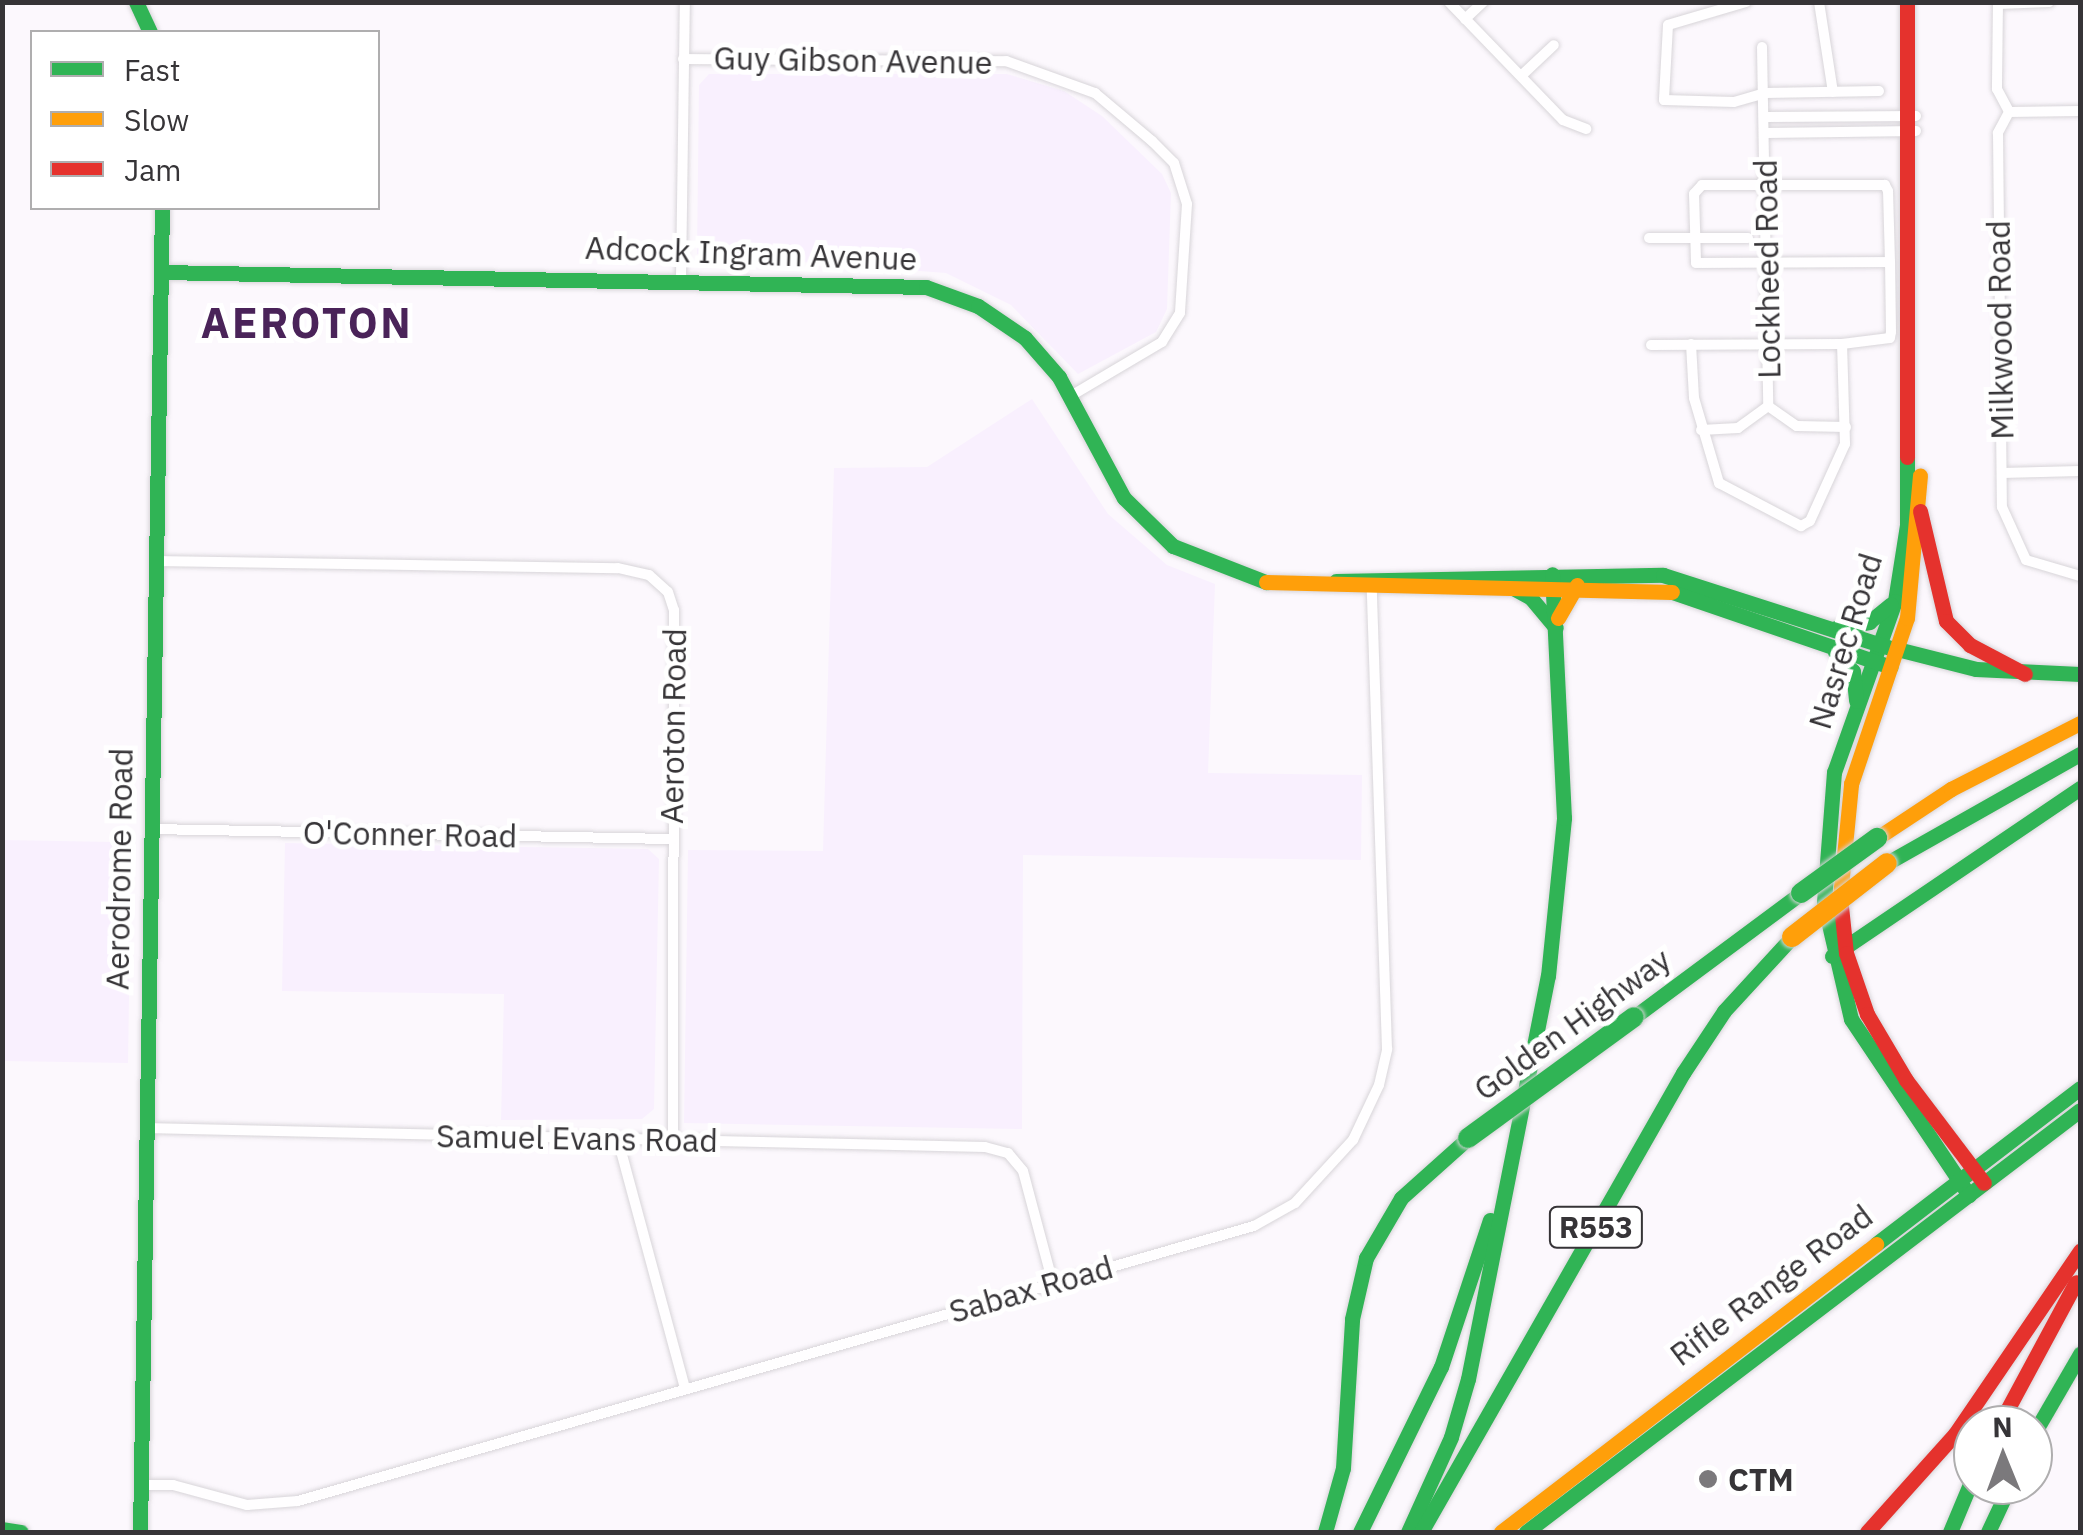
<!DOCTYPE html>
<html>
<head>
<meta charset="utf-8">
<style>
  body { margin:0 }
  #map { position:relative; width:2083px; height:1535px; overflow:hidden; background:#fcf8fd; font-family:"IBM Plex Sans",sans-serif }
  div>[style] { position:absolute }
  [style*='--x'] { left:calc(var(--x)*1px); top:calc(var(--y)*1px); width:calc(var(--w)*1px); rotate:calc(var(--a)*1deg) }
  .industrial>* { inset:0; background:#f9f0fe }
  .roads { filter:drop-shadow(0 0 2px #d8d5d9) drop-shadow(0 0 2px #d8d5d9) }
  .street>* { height:10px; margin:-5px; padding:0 5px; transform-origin:5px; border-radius:5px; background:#fffeff }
  .fast>* { height:15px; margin:-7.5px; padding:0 7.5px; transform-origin:7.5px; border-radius:7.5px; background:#30b455 }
  .slow>* { height:15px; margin:-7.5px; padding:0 7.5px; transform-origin:7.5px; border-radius:7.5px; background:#ff9f0a }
  .jam>* { height:15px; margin:-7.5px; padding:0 7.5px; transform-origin:7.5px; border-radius:7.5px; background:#e5322d }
  .bridges { filter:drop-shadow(0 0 2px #d6d4d6) drop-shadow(0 0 2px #d6d4d6) }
  .fast-bridge>* { height:20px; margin:-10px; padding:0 10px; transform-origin:10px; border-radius:10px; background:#30b455 }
  .slow-bridge>* { height:20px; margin:-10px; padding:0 10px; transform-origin:10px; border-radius:10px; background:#ff9f0a }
  .dots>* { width:28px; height:28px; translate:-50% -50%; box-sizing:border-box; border:5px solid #fff; border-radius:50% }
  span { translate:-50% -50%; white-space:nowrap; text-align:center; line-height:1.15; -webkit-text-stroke:10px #fff; paint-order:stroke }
  .shield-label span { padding:2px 8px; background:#fff; border:2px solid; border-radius:8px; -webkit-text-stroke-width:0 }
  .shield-label { font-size:30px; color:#363437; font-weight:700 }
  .street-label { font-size:32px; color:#363437 }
  .poi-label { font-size:32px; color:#363437; font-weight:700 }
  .left { translate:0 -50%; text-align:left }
  .district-label { font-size:42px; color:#4a2359; font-weight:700; letter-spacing:2.5px }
  .frame { position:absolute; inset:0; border:5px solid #363437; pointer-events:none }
  .legend { position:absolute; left:30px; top:30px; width:350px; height:180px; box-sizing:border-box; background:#fff; border:2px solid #afaeaf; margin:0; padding:12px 18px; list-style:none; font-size:30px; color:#363437 }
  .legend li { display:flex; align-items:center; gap:20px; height:50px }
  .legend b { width:50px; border:2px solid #afaeaf }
  .north { position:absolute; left:1953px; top:1405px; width:100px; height:100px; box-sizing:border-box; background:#fff; border:2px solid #afaeaf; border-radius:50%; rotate:359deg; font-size:28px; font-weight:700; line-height:40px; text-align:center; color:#363437 }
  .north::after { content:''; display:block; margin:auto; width:35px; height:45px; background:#7b797c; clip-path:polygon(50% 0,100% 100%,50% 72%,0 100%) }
</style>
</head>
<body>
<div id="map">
  <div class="industrial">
    <div style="clip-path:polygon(709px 74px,1007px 74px,1064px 91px,1102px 116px,1162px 174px,1171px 193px,1167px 309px,1156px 332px,1078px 374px,1011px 305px,946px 273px,697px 254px,699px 85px)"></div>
    <div style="clip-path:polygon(1032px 399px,1108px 514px,1167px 565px,1215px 584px,1208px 773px,1362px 775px,1361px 860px,1023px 855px,1022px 1129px,684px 1123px,688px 850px,823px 851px,834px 468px,927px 467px)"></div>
    <div style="clip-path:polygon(3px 840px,114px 842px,131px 860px,128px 1063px,3px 1061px)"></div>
    <div style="clip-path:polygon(285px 843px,648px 849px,659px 859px,654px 1109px,642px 1119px,501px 1120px,504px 994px,282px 991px)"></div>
  </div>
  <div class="roads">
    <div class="street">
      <div style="--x:1449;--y:2;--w:164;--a:46"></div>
      <div style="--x:1563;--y:120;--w:25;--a:21"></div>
      <div style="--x:1746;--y:2;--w:81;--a:163.6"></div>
      <div style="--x:1668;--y:25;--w:75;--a:93.1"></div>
      <div style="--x:1664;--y:100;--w:70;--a:1.6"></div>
      <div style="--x:1734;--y:102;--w:33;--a:-16"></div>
      <div style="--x:1766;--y:93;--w:113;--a:-1"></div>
      <div style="--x:1819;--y:2;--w:91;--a:81.2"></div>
      <div style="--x:1998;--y:2;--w:87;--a:90.7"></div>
      <div style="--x:1997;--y:89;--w:26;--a:62"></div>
      <div style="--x:1998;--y:4;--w:51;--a:-2.2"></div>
      <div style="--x:1465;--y:19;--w:25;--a:-43"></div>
      <div style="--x:1762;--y:47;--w:359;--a:89"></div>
      <div style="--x:683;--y:59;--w:323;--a:0.4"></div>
      <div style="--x:1006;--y:61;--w:95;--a:19.8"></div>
      <div style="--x:1095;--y:93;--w:75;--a:40.1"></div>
      <div style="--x:1152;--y:141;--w:31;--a:45"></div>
      <div style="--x:1174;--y:163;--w:43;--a:72.4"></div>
      <div style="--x:1187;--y:204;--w:109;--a:93.7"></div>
      <div style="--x:1180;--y:313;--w:34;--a:122"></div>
      <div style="--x:1162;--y:342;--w:108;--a:149.4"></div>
      <div style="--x:1521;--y:76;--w:45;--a:-43.2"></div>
      <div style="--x:2009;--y:112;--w:24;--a:118"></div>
      <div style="--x:1998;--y:133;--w:374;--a:89.4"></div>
      <div style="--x:2002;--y:507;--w:58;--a:65.6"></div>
      <div style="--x:2026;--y:560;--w:56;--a:16.5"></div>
      <div style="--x:2009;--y:112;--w:71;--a:-0.8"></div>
      <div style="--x:1766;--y:117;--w:150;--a:-0.4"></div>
      <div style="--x:1766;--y:133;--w:150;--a:-0.8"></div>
      <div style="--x:1649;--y:238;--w:99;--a:0"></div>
      <div style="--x:681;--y:278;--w:276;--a:-89.2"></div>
      <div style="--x:1691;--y:344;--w:54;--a:86.8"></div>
      <div style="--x:1694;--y:398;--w:89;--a:73.6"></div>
      <div style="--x:1719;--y:483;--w:93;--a:27.7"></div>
      <div style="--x:1801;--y:526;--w:10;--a:-29"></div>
      <div style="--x:1810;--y:521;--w:85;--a:-65.6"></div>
      <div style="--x:1845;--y:444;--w:100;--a:-91.7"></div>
      <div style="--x:1651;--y:345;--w:191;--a:-0.3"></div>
      <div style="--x:1842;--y:344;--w:48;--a:-7.1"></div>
      <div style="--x:1890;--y:338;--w:6;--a:-81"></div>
      <div style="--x:1891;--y:332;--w:70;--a:-90.8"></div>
      <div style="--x:1890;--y:262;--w:71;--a:-91.6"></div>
      <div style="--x:1888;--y:191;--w:7;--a:-117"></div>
      <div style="--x:1885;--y:185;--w:183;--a:180"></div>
      <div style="--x:1702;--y:185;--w:12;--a:132"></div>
      <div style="--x:1694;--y:194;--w:69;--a:88.3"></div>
      <div style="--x:1696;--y:263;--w:194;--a:-0.3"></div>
      <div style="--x:1768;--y:406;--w:35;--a:35"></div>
      <div style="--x:1797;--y:426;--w:49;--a:1.2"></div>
      <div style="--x:1701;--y:430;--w:37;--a:-3"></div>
      <div style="--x:1738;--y:428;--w:37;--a:-36"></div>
      <div style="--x:2002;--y:473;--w:78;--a:-1.5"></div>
      <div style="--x:155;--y:561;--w:463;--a:0.9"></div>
      <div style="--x:618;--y:568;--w:32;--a:13"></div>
      <div style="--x:649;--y:575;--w:25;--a:42"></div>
      <div style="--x:668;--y:592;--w:19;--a:72"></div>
      <div style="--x:674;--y:610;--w:531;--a:90.11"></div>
      <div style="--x:150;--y:829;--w:522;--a:1.1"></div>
      <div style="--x:145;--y:1128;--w:840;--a:1.3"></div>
      <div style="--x:985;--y:1147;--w:24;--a:15"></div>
      <div style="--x:1008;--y:1153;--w:23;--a:50"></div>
      <div style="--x:1023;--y:1171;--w:117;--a:75.1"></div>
      <div style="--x:618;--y:1140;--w:258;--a:74.9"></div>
      <div style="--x:141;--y:1485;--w:32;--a:0"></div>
      <div style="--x:173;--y:1485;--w:77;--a:15.1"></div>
      <div style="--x:247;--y:1505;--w:51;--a:-4.5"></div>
      <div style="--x:298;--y:1501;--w:995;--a:-16.05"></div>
      <div style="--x:1254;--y:1226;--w:47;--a:-29.3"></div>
      <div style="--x:1295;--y:1203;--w:86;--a:-47.4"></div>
      <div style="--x:1353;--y:1140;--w:61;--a:-64.7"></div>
      <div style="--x:1379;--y:1085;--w:37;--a:-77"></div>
      <div style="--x:1387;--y:1049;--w:463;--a:-91.9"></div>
    </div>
    <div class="fast">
      <div style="--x:136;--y:2;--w:33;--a:65"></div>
      <div style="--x:161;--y:272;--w:765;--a:1.12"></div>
      <div style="--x:926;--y:287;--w:55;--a:20.1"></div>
      <div style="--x:978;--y:306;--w:57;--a:34.2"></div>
      <div style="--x:1025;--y:338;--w:52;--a:48.9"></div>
      <div style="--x:1059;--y:377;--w:137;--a:61.8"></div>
      <div style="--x:1124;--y:498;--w:69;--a:44.4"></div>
      <div style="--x:1173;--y:546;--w:100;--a:21.2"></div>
      <div style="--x:1907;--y:457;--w:68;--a:90"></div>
      <div style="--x:1907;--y:525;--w:77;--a:99"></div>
      <div style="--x:1895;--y:601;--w:182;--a:109.6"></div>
      <div style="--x:1834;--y:772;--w:131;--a:94.4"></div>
      <div style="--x:1824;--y:903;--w:119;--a:76.9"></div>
      <div style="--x:1851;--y:1019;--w:212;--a:56.2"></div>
      <div style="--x:1336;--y:581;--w:327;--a:-1.1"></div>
      <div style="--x:1663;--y:575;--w:238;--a:17.8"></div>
      <div style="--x:1509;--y:586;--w:24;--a:28"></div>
      <div style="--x:1530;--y:597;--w:40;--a:50"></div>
      <div style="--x:1672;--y:592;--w:231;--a:18.9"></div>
      <div style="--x:1836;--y:628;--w:34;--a:-10"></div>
      <div style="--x:1869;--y:622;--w:28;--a:-39"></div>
      <div style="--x:1897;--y:649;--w:81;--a:14.2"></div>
      <div style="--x:1976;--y:669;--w:104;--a:2.8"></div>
      <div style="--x:1835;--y:652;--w:26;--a:47"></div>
      <div style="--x:1853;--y:671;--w:30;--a:84"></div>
      <div style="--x:1887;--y:863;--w:222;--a:-29.5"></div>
      <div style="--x:1832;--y:956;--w:300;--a:-34.1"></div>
      <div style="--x:1634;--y:1017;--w:208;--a:-36.6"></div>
      <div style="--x:1876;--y:1244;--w:257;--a:-37.4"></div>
      <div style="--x:2033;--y:1435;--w:94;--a:-59.9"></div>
      <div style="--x:2;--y:1529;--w:19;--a:9"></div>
      <div style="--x:140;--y:1532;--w:1324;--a:-89.05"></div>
      <div style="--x:1325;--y:1532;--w:66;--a:-74.3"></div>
      <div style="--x:1343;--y:1468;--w:149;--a:-86.5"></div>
      <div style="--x:1352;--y:1319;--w:63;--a:-77.1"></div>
      <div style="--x:1366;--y:1258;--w:69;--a:-59.7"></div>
      <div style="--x:1401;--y:1198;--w:90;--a:-41.8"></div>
      <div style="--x:1360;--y:1532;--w:184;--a:-63.9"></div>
      <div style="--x:1441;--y:1367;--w:155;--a:-71.6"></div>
      <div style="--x:1408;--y:1532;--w:104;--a:-65.6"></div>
      <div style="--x:1451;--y:1437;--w:60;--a:-73.7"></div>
      <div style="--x:1468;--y:1379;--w:411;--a:-78.8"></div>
      <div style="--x:1548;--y:976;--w:159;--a:-84.2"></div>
      <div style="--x:1564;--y:818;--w:244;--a:-92.8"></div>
      <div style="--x:1421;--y:1532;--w:529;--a:-60.28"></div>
      <div style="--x:1683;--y:1073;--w:74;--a:-56.5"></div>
      <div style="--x:1724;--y:1011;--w:100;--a:-47.4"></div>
      <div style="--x:1526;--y:1532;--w:696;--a:-37.3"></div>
      <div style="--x:1950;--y:1532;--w:60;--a:-67.3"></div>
      <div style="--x:1988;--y:1532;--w:52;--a:-64.9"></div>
    </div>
    <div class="slow">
      <div style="--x:1266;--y:582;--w:406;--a:1.4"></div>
      <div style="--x:1558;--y:618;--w:38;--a:-60"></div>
      <div style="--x:1877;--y:838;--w:89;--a:-33.5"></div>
      <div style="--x:1951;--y:789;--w:145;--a:-27.1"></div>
      <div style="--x:1840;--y:897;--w:114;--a:-84.4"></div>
      <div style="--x:1851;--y:784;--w:175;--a:-71.4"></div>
      <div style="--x:1907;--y:618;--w:143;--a:-84.8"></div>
      <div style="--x:1501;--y:1532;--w:473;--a:-37.5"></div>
    </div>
    <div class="jam">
      <div style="--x:1907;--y:2;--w:455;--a:90"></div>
      <div style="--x:1920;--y:511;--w:113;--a:76.7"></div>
      <div style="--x:1946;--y:621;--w:34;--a:45"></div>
      <div style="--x:1970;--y:645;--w:62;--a:27.8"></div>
      <div style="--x:1840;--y:897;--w:56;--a:83.9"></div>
      <div style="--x:1846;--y:953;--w:65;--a:71"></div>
      <div style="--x:1867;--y:1014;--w:77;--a:59.4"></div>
      <div style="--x:1906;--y:1080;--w:129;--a:52.9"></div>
      <div style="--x:1999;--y:1425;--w:162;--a:-61.7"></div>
      <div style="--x:1867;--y:1532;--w:132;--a:-48.1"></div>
      <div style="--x:1955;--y:1434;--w:222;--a:-55.7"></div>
    </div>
  </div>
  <div class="bridges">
    <div class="fast-bridge">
      <div style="--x:1801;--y:893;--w:94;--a:-35.9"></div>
      <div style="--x:1468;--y:1138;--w:205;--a:-36.1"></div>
    </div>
    <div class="slow-bridge">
      <div style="--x:1792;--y:937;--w:120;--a:-37.9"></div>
    </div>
  </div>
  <div class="dots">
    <div style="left:1708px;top:1479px;background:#7b797c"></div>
  </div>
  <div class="shield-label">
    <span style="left:1596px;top:1227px">R553</span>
  </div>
  <div class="street-label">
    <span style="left:853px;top:60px;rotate:1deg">Guy Gibson Avenue</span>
    <span style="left:751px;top:253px;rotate:2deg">Adcock Ingram Avenue</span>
    <span style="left:1767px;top:269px;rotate:-91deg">Lockheed Road</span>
    <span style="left:2000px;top:330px;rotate:-91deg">Milkwood Road</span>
    <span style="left:1845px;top:641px;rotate:-73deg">Nasrec Road</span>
    <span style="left:673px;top:726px;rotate:-89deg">Aeroton Road</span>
    <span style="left:410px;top:834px;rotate:1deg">O'Conner Road</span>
    <span style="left:119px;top:869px;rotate:-89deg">Aerodrome Road</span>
    <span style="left:1572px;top:1024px;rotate:-36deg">Golden Highway</span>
    <span style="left:577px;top:1138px;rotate:1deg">Samuel Evans Road</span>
    <span style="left:1771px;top:1285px;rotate:-37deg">Rifle Range Road</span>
    <span style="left:1031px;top:1289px;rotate:-16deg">Sabax Road</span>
  </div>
  <div class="poi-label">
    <span class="left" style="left:1728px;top:1479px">CTM</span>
  </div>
  <div class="district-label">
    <span style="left:307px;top:323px">AEROTON</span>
  </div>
  <div class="frame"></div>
  <ul class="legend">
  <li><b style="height:12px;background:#30b455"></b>Fast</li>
  <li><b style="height:12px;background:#ff9f0a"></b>Slow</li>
  <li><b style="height:12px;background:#e5322d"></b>Jam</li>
  </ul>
  <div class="north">N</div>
</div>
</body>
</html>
